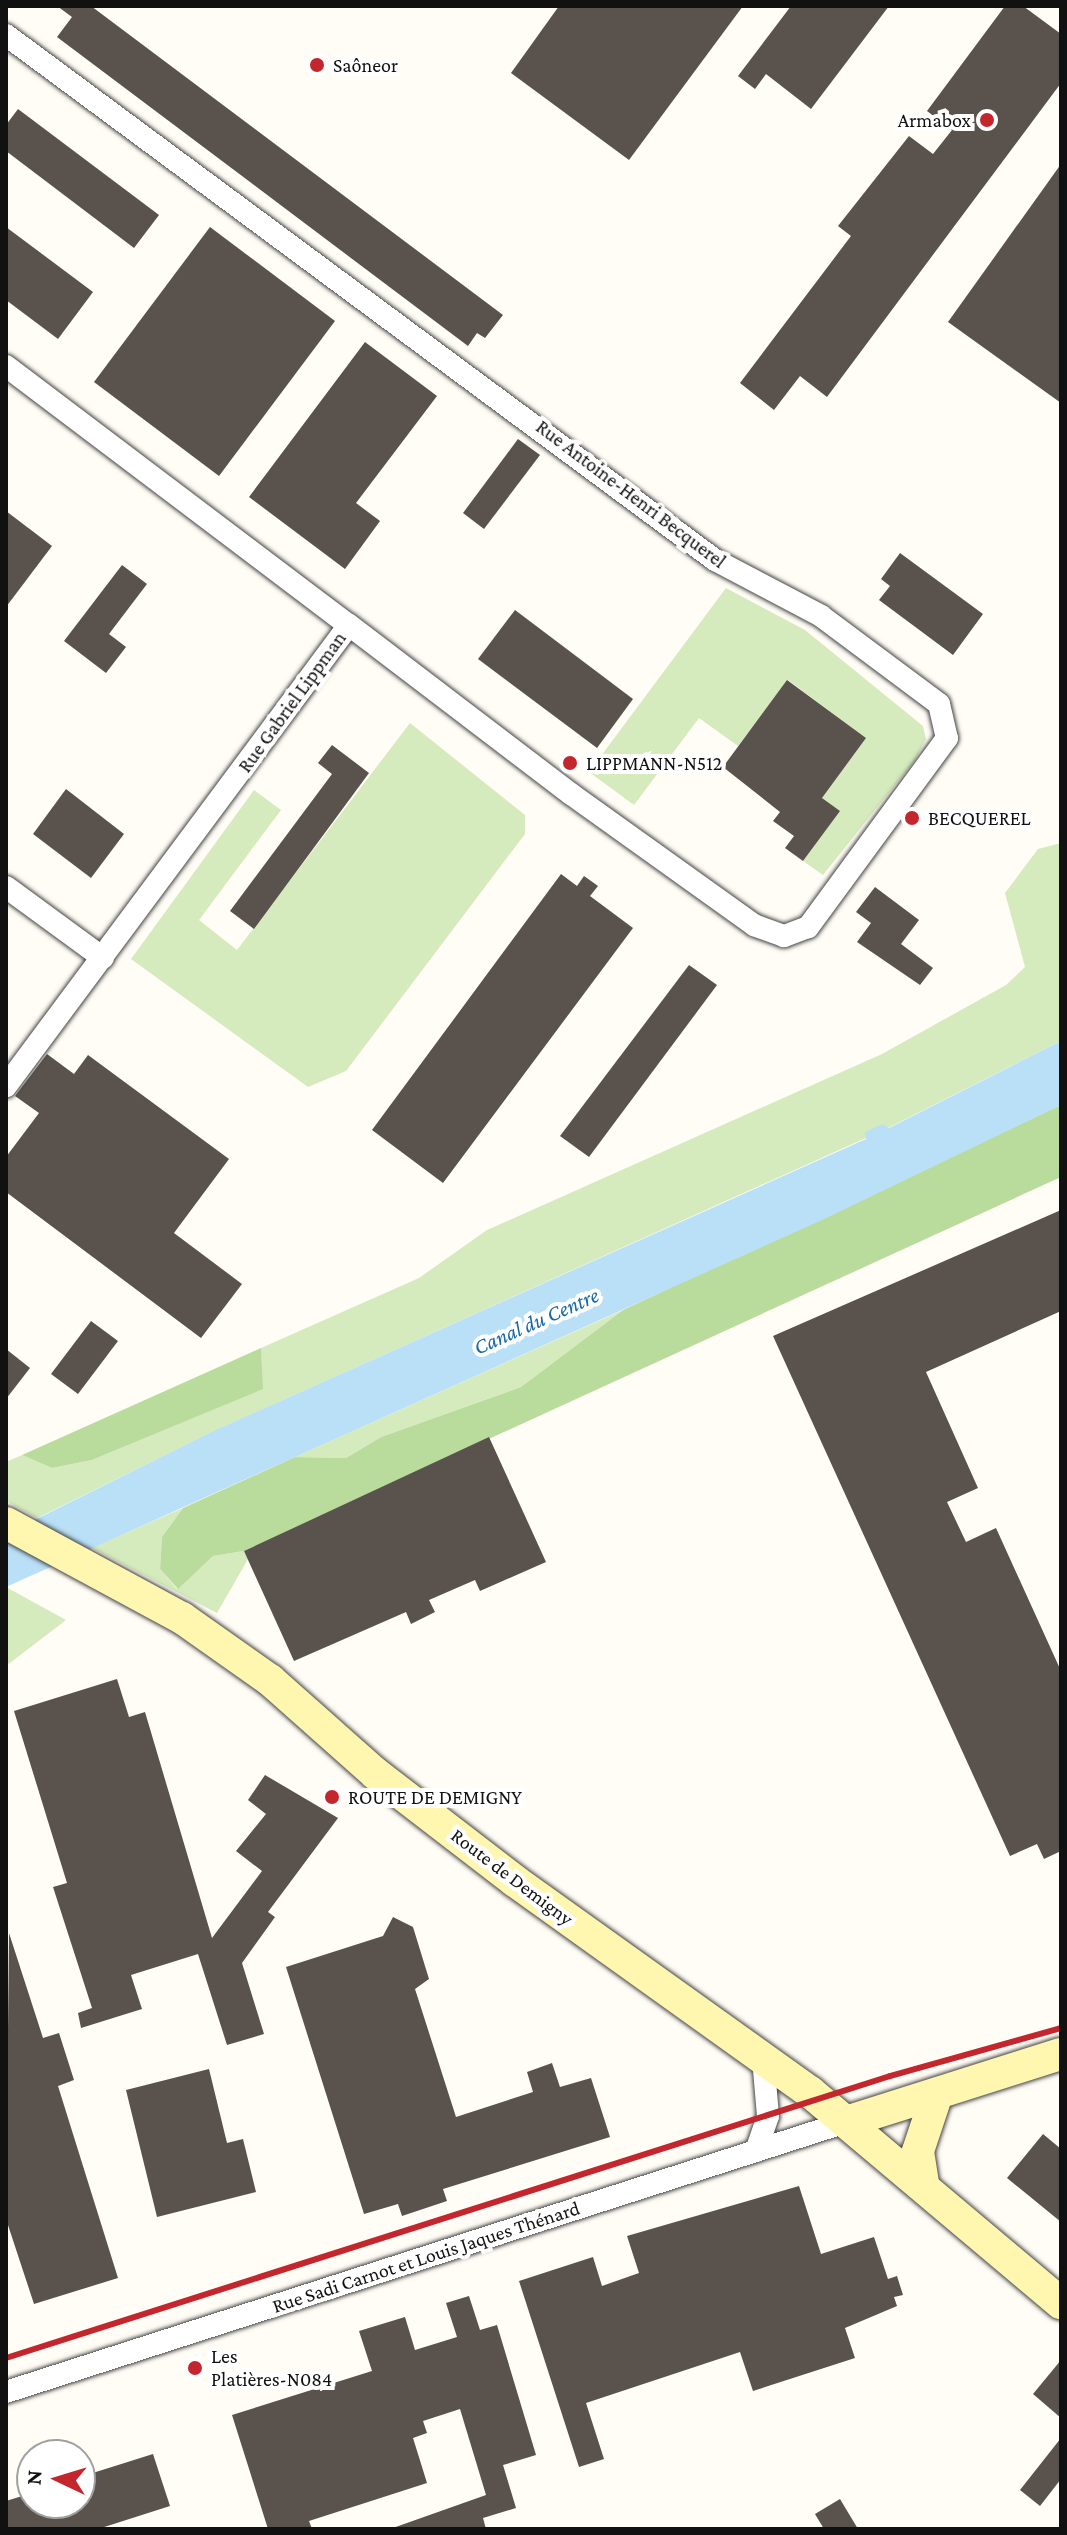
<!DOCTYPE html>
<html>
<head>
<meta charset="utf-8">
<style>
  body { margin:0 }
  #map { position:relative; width:1067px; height:2535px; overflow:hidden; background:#fffdf5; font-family:"Crimson Pro",serif }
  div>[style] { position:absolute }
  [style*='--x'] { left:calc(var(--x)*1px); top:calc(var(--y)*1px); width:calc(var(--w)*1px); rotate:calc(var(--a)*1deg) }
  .green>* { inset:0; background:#d5ebbd }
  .forest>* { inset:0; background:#b9dc9c }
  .water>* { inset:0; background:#b9e0f7 }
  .building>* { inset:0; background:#5a524d }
  .roads { filter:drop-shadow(0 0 2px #444) drop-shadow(0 0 2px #444) }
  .minor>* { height:22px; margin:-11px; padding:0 11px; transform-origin:11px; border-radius:11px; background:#fff }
  .secondary>* { height:32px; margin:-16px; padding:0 16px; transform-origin:16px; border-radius:16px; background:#fff6b0 }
  .rail>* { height:6px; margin:-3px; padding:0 3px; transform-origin:3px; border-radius:3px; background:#c4262e }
  .dots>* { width:22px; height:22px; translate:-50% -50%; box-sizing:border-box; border:4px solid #fff; border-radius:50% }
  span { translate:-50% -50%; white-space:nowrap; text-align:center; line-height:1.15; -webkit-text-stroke:8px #fff; paint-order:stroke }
  .poi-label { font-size:20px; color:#111 }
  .left { translate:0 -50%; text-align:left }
  .right { translate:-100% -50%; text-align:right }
  .street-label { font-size:20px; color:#111 }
  .water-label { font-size:22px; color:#1768a6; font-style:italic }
  .frame { position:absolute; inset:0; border:8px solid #111; pointer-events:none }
  .north { position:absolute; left:16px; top:2439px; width:80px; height:80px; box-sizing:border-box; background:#fff; border:2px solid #a0a0a0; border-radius:50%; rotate:274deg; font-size:22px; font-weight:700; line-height:32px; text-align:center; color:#111 }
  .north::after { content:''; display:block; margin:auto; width:28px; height:36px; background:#c4262e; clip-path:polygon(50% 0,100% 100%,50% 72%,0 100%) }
</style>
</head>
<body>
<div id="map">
  <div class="green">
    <div style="clip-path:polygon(726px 588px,805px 630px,923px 726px,926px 739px,915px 760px,823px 875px,803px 861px,839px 811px,822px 798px,866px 738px,788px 680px,738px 746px,699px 718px,634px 805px,589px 772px)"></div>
    <div style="clip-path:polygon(410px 723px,525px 815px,525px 834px,346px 1071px,308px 1087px,131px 959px,254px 790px,281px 810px,199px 920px,237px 950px)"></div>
    <div style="clip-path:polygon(1061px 843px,1061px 1041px,888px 1128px,219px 1429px,37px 1518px,6px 1501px,6px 1462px,22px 1455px,52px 1468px,92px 1460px,262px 1389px,261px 1348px,419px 1278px,487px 1230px,882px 1054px,1006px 985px,1025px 967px,1005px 893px,1038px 849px)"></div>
    <div style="clip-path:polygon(623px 1310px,521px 1387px,381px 1437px,346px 1458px,295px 1457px)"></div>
    <div style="clip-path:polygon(183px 1508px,162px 1537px,160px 1569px,177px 1589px,213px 1556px,244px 1551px,248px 1559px,217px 1613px,92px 1548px)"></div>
    <div style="clip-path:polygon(6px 1587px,66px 1620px,6px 1666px)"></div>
  </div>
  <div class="forest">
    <div style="clip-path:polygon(1061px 1105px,1061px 1177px,244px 1551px,213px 1556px,178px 1589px,160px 1569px,162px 1537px,183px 1508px,295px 1457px,346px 1458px,381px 1437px,521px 1387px,623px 1310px)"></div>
    <div style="clip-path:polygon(261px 1348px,263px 1389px,92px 1460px,52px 1468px,22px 1455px)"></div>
  </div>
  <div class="water">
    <div style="clip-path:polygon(1061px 1041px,1061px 1105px,820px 1221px,6px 1587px,6px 1534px,218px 1429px,866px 1139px,865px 1132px,883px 1124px,889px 1128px)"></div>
  </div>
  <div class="building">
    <div style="clip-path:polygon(57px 6px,91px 6px,503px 315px,485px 338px,477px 333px,468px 346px,57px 37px,72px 17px)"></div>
    <div style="clip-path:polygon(559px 6px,743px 6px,629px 160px,511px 73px)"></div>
    <div style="clip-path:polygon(791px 6px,889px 6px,811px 109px,766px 74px,755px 89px,738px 76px)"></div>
    <div style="clip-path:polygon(1005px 6px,1023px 6px,1061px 34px,1061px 83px,827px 397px,800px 376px,774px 410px,740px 383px,851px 236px,838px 226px,909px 136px,933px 154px,952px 130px,927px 111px)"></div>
    <div style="clip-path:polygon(18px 109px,159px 215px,134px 248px,6px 151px,6px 125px)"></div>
    <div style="clip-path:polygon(1061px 164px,1061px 403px,948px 322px)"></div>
    <div style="clip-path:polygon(6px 227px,93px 292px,58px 339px,6px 300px)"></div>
    <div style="clip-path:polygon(210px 227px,335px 321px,219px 476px,94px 382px)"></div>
    <div style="clip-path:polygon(365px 342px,437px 396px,356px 503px,380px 521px,345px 569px,249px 497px)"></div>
    <div style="clip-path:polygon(518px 439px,540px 455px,484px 529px,463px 513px)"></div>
    <div style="clip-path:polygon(6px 511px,52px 546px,6px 607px)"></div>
    <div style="clip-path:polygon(900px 553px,983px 614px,953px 655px,879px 600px,890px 586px,881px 579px)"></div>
    <div style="clip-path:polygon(122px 565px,147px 584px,109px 634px,126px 647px,106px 673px,64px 641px)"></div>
    <div style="clip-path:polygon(515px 610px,633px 699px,597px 748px,478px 659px)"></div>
    <div style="clip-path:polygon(787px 680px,866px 738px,822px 798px,840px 811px,803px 861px,785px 848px,794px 836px,773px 821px,780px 812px,723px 767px)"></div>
    <div style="clip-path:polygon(332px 745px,369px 773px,254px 929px,230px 911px,332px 774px,318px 763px)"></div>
    <div style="clip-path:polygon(66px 789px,124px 834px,91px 878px,33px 834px)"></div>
    <div style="clip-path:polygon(561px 874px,577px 886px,584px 876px,598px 886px,590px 896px,633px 928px,443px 1183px,372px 1130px)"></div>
    <div style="clip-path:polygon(875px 887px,919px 920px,901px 944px,933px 968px,920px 985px,857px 942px,871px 923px,856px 912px)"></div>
    <div style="clip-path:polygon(689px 965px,717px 985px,589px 1157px,560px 1136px)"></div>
    <div style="clip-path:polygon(47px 1054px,74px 1074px,88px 1055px,229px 1159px,174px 1233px,242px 1284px,201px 1338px,6px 1192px,6px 1157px,39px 1113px,15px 1096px)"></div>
    <div style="clip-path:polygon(1061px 1210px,1061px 1311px,926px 1372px,978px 1488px,947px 1502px,966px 1542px,996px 1528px,1061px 1671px,1061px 1851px,1044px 1859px,1037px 1844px,1010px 1856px,773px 1336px)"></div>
    <div style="clip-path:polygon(91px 1321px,118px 1341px,78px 1394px,51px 1374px)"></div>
    <div style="clip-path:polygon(6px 1349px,30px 1368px,6px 1399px)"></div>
    <div style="clip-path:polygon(489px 1437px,546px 1562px,480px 1591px,475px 1580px,429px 1600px,435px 1612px,411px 1624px,406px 1612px,294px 1661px,244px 1551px)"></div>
    <div style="clip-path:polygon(117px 1679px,129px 1717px,145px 1712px,212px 1938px,262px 1871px,236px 1851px,266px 1814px,248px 1800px,265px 1775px,338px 1818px,268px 1912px,275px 1917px,242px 1963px,264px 2034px,227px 2045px,198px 1954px,131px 1975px,142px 2009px,81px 2028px,78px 2013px,92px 2008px,53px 1887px,67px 1883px,14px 1711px)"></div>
    <div style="clip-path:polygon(393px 1917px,413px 1927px,429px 1979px,415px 1989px,456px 2117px,533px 2092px,527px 2072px,552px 2063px,560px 2087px,591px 2078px,610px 2137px,443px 2189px,447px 2201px,402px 2216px,398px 2204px,364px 2214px,286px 1967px,383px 1936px)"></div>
    <div style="clip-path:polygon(9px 1933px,43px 2038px,59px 2033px,74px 2080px,58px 2086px,118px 2278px,34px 2304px,6px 2219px)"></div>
    <div style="clip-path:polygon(209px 2069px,227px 2143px,243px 2139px,256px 2192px,157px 2217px,126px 2090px)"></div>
    <div style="clip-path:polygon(1043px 2134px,1061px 2149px,1061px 2222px,1007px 2178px)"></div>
    <div style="clip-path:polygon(799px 2186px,821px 2254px,874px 2237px,888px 2279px,897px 2276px,903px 2295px,894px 2297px,897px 2306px,845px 2328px,855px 2358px,753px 2391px,740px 2352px,586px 2403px,604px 2459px,579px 2467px,519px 2281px,593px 2257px,602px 2286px,639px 2273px,627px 2236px)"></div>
    <div style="clip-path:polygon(469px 2296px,480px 2330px,497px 2325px,536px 2455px,503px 2465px,516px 2508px,483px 2518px,486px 2529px,390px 2529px,486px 2495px,460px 2409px,423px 2421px,427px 2433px,413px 2438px,427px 2483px,309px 2521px,312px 2529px,268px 2529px,232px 2415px,372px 2371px,359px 2331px,405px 2317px,415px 2350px,457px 2337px,446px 2303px)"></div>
    <div style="clip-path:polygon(1061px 2360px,1061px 2418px,1033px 2394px)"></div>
    <div style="clip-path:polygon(1061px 2438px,1061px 2479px,1040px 2506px,1020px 2490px)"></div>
    <div style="clip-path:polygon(153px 2454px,170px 2506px,98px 2529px,6px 2529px,6px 2501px,32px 2493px,32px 2503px,80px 2503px,80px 2477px)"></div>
    <div style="clip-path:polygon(840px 2499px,858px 2529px,824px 2529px,815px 2514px)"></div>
  </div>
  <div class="roads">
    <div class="minor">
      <div style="--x:6;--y:35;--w:882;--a:36.52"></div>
      <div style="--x:715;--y:560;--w:120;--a:27.8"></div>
      <div style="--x:821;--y:616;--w:147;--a:36.7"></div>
      <div style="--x:939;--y:704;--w:35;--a:77"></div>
      <div style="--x:947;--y:738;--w:235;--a:126.3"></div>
      <div style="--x:808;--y:927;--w:26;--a:159"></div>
      <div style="--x:784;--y:936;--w:32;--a:-160"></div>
      <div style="--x:754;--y:925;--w:225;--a:-144.4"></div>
      <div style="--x:571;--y:794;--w:279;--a:-142.7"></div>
      <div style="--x:6;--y:366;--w:430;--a:37.1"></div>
      <div style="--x:349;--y:625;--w:575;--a:126.65"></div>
      <div style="--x:6;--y:887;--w:120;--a:36.2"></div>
      <div style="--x:756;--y:2151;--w:37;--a:-71"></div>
      <div style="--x:768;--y:2116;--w:58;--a:-94.9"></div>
      <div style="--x:6;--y:2392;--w:882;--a:-17.82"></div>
    </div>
    <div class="secondary">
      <div style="--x:6;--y:1523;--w:200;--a:28.4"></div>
      <div style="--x:182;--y:1618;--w:108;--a:35.2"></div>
      <div style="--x:270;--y:1680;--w:142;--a:41.6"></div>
      <div style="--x:376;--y:1774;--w:175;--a:37.6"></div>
      <div style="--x:515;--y:1881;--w:363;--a:35.6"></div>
      <div style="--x:810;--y:2092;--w:328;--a:40.1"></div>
      <div style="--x:846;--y:2122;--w:225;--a:-17.6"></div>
      <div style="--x:923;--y:2183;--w:32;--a:-99"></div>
      <div style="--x:918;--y:2151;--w:60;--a:-71.6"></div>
    </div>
  </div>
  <div class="rail">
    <div style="--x:6;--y:2358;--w:928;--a:-17.69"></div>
    <div style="--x:890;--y:2076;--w:178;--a:-15.7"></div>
  </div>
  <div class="dots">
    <div style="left:317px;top:65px;background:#c4262e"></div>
    <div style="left:987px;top:120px;background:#c4262e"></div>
    <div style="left:570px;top:763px;background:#c4262e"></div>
    <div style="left:912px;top:818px;background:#c4262e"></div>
    <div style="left:332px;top:1797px;background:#c4262e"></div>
    <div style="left:195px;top:2368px;background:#c4262e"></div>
  </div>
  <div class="poi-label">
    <span class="left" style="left:333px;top:65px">Saôneor</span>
    <span class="right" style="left:971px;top:120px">Armabox</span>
    <span class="left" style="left:586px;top:763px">LIPPMANN-N512</span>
    <span class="left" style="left:928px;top:818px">BECQUEREL</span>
    <span class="left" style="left:348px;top:1797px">ROUTE DE DEMIGNY</span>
    <span class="left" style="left:211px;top:2368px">Les<br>Platières-N084</span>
  </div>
  <div class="street-label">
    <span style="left:631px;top:494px;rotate:37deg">Rue Antoine-Henri Becquerel</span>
    <span style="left:292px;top:702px;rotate:-54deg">Rue Gabriel Lippman</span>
    <span style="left:512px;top:1877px;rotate:37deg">Route de Demigny</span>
    <span style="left:426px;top:2257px;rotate:-18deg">Rue Sadi Carnot et Louis Jaques Thénard</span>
  </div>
  <div class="water-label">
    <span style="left:536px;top:1321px;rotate:-24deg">Canal du Centre</span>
  </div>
  <div class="frame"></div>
  <div class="north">N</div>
</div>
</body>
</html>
